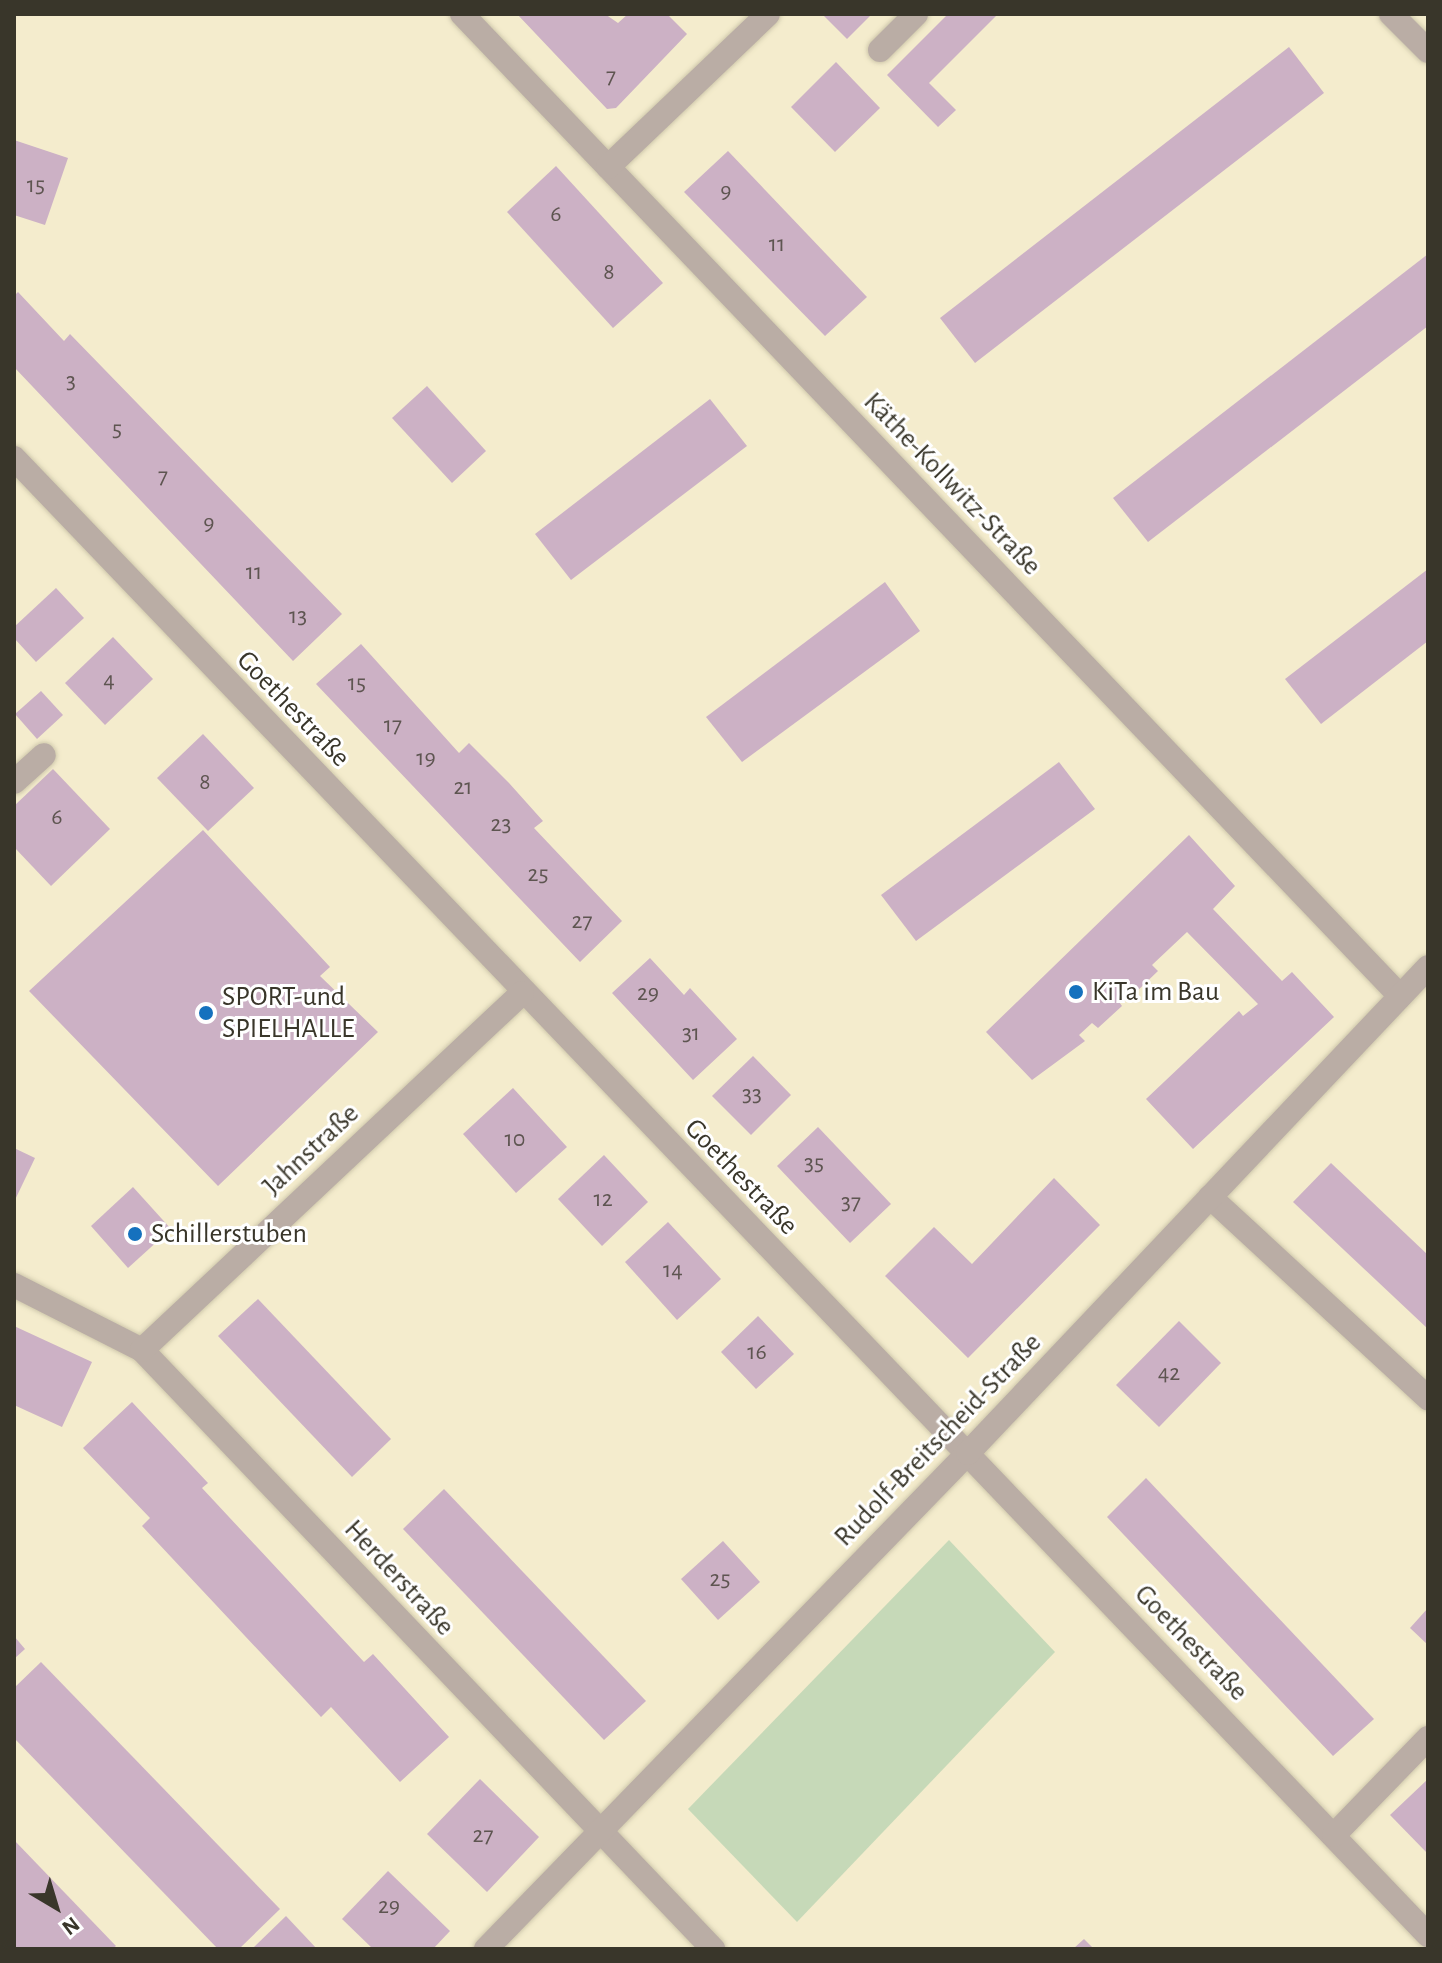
<!DOCTYPE html>
<html>
<head>
<meta charset="utf-8">
<style>
  body { margin:0 }
  #map { position:relative; width:1442px; height:1963px; overflow:hidden; background:#f4eccd; font-family:"Alegreya Sans",sans-serif }
  div>[style] { position:absolute }
  [style*='--x'] { left:calc(var(--x)*1px); top:calc(var(--y)*1px); width:calc(var(--w)*1px); rotate:calc(var(--a)*1deg) }
  .green>* { inset:0; background:#c6d9b8 }
  .building>* { inset:0; background:#ccb1c5 }
  .roads { filter:drop-shadow(0 0 2px #cfc8ac) drop-shadow(0 0 2px #cfc8ac) }
  .minor>* { height:24px; margin:-12px; padding:0 12px; transform-origin:12px; border-radius:12px; background:#baada5 }
  .dots>* { width:22px; height:22px; translate:-50% -50%; box-sizing:border-box; border:4px solid #fff; border-radius:50% }
  span { translate:-50% -50%; white-space:nowrap; text-align:center; line-height:1.15; -webkit-text-stroke:6px #fff; paint-order:stroke }
  .number-label { font-size:24px; color:#5e5551 }
  .number-label span { -webkit-text-stroke-width:0 }
  .street-label { font-size:28px; color:#39362a }
  .poi-label { font-size:28px; color:#39362a }
  .left { translate:0 -50%; text-align:left }
  .frame { position:absolute; inset:0; border:16px solid #39362a; pointer-events:none }
  .north { position:absolute; left:16px; top:1867px; width:80px; height:80px; -webkit-text-stroke:6px #fff; paint-order:stroke; rotate:142deg; font-size:22px; font-weight:700; line-height:32px; text-align:center; color:#39362a }
  .north::after { content:''; display:block; margin:auto; width:28px; height:36px; background:#39362a; clip-path:polygon(50% 0,100% 100%,50% 72%,0 100%) }
</style>
</head>
<body>
<div id="map">
  <div class="green">
    <div style="clip-path:polygon(949px 1540px,1055px 1652px,797px 1922px,688px 1809px)"></div>
  </div>
  <div class="building">
    <div style="clip-path:polygon(517px 14px,605px 14px,618px 23px,628px 14px,667px 14px,687px 34px,616px 108px,607px 109px)"></div>
    <div style="clip-path:polygon(822px 14px,872px 14px,847px 39px)"></div>
    <div style="clip-path:polygon(948px 14px,998px 14px,929px 83px,956px 110px,938px 127px,887px 75px)"></div>
    <div style="clip-path:polygon(1289px 47px,1324px 93px,975px 363px,940px 318px)"></div>
    <div style="clip-path:polygon(836px 62px,880px 108px,835px 152px,791px 107px)"></div>
    <div style="clip-path:polygon(14px 140px,68px 158px,45px 225px,14px 215px)"></div>
    <div style="clip-path:polygon(728px 151px,867px 297px,825px 336px,684px 192px)"></div>
    <div style="clip-path:polygon(556px 166px,663px 283px,613px 328px,507px 212px)"></div>
    <div style="clip-path:polygon(1428px 254px,1428px 326px,1148px 542px,1113px 498px)"></div>
    <div style="clip-path:polygon(18px 292px,64px 341px,70px 334px,342px 614px,293px 661px,14px 367px,14px 296px)"></div>
    <div style="clip-path:polygon(427px 386px,486px 451px,452px 483px,392px 418px)"></div>
    <div style="clip-path:polygon(710px 399px,747px 446px,571px 580px,535px 534px)"></div>
    <div style="clip-path:polygon(1428px 569px,1428px 641px,1321px 724px,1285px 679px)"></div>
    <div style="clip-path:polygon(885px 582px,920px 631px,742px 762px,706px 717px)"></div>
    <div style="clip-path:polygon(56px 588px,84px 618px,36px 662px,14px 638px,14px 627px)"></div>
    <div style="clip-path:polygon(113px 637px,153px 679px,105px 725px,65px 683px)"></div>
    <div style="clip-path:polygon(361px 644px,459px 753px,469px 743px,509px 783px,543px 821px,534px 828px,622px 921px,580px 962px,316px 684px)"></div>
    <div style="clip-path:polygon(41px 691px,63px 715px,37px 739px,15px 714px)"></div>
    <div style="clip-path:polygon(203px 734px,254px 788px,208px 831px,157px 778px)"></div>
    <div style="clip-path:polygon(1059px 762px,1095px 809px,916px 941px,881px 895px)"></div>
    <div style="clip-path:polygon(53px 769px,110px 829px,51px 886px,14px 847px,14px 806px)"></div>
    <div style="clip-path:polygon(203px 830px,330px 967px,320px 976px,378px 1032px,218px 1186px,29px 991px)"></div>
    <div style="clip-path:polygon(1189px 835px,1235px 886px,1213px 909px,1282px 981px,1292px 972px,1334px 1017px,1193px 1149px,1146px 1099px,1239px 1011px,1243px 1016px,1258px 1004px,1187px 932px,1152px 965px,1158px 971px,1133px 995px,1127px 989px,1117px 999px,1122px 1006px,1098px 1028px,1092px 1023px,1079px 1035px,1085px 1041px,1032px 1080px,986px 1032px)"></div>
    <div style="clip-path:polygon(650px 958px,684px 995px,690px 988px,737px 1039px,693px 1080px,612px 993px)"></div>
    <div style="clip-path:polygon(753px 1056px,791px 1095px,751px 1135px,712px 1096px)"></div>
    <div style="clip-path:polygon(513px 1088px,567px 1147px,516px 1193px,463px 1134px)"></div>
    <div style="clip-path:polygon(818px 1127px,891px 1204px,850px 1243px,777px 1166px)"></div>
    <div style="clip-path:polygon(14px 1148px,35px 1158px,14px 1202px)"></div>
    <div style="clip-path:polygon(604px 1155px,648px 1202px,602px 1246px,558px 1199px)"></div>
    <div style="clip-path:polygon(1331px 1163px,1428px 1255px,1428px 1329px,1293px 1202px)"></div>
    <div style="clip-path:polygon(1054px 1178px,1100px 1225px,968px 1358px,885px 1276px,934px 1227px,972px 1264px)"></div>
    <div style="clip-path:polygon(133px 1187px,171px 1229px,128px 1268px,91px 1226px)"></div>
    <div style="clip-path:polygon(668px 1222px,721px 1279px,677px 1320px,625px 1262px)"></div>
    <div style="clip-path:polygon(258px 1299px,391px 1439px,352px 1477px,218px 1336px)"></div>
    <div style="clip-path:polygon(758px 1316px,794px 1354px,756px 1389px,721px 1352px)"></div>
    <div style="clip-path:polygon(1179px 1321px,1221px 1363px,1159px 1427px,1116px 1385px)"></div>
    <div style="clip-path:polygon(14px 1326px,92px 1362px,62px 1427px,14px 1405px)"></div>
    <div style="clip-path:polygon(132px 1402px,208px 1483px,202px 1488px,364px 1662px,373px 1654px,449px 1737px,400px 1782px,331px 1707px,321px 1717px,142px 1526px,150px 1518px,83px 1448px)"></div>
    <div style="clip-path:polygon(1146px 1478px,1374px 1719px,1333px 1756px,1107px 1517px)"></div>
    <div style="clip-path:polygon(444px 1489px,646px 1701px,604px 1740px,403px 1529px)"></div>
    <div style="clip-path:polygon(723px 1541px,760px 1582px,718px 1620px,681px 1579px)"></div>
    <div style="clip-path:polygon(1428px 1608px,1428px 1645px,1410px 1628px)"></div>
    <div style="clip-path:polygon(14px 1636px,25px 1649px,14px 1659px)"></div>
    <div style="clip-path:polygon(41px 1662px,280px 1909px,239px 1949px,218px 1949px,14px 1738px,14px 1688px)"></div>
    <div style="clip-path:polygon(480px 1779px,539px 1837px,487px 1892px,427px 1834px)"></div>
    <div style="clip-path:polygon(1428px 1779px,1428px 1854px,1390px 1815px)"></div>
    <div style="clip-path:polygon(14px 1840px,116px 1946px,112px 1949px,14px 1948px)"></div>
    <div style="clip-path:polygon(388px 1871px,450px 1931px,433px 1949px,373px 1949px,342px 1919px)"></div>
    <div style="clip-path:polygon(286px 1916px,317px 1949px,252px 1949px)"></div>
    <div style="clip-path:polygon(1084px 1939px,1094px 1949px,1073px 1949px)"></div>
  </div>
  <div class="roads">
    <div class="minor">
      <div style="--x:462;--y:14;--w:1358;--a:46.31"></div>
      <div style="--x:1391;--y:14;--w:52;--a:45"></div>
      <div style="--x:880;--y:50;--w:51;--a:-45"></div>
      <div style="--x:608;--y:167;--w:221;--a:-43.7"></div>
      <div style="--x:14;--y:458;--w:2045;--a:46.25"></div>
      <div style="--x:14;--y:782;--w:40;--a:-42"></div>
      <div style="--x:1210;--y:1197;--w:297;--a:42.7"></div>
      <div style="--x:14;--y:1285;--w:144;--a:26.9"></div>
      <div style="--x:142;--y:1350;--w:828;--a:46.37"></div>
      <div style="--x:142;--y:1350;--w:521;--a:-43.21"></div>
      <div style="--x:1334;--y:1835;--w:135;--a:-45.9"></div>
      <div style="--x:486;--y:1949;--w:692;--a:-45.82"></div>
      <div style="--x:968;--y:1453;--w:669;--a:-46.57"></div>
    </div>
  </div>
  <div class="dots">
    <div style="left:1076px;top:992px;background:#1571be"></div>
    <div style="left:206px;top:1013px;background:#1571be"></div>
    <div style="left:135px;top:1234px;background:#1571be"></div>
  </div>
  <div class="number-label">
    <span style="left:611px;top:77px">7</span>
    <span style="left:36px;top:186px">15</span>
    <span style="left:726px;top:192px">9</span>
    <span style="left:556px;top:215px">6</span>
    <span style="left:777px;top:245px">11</span>
    <span style="left:609px;top:273px">8</span>
    <span style="left:71px;top:382px">3</span>
    <span style="left:117px;top:430px">5</span>
    <span style="left:163px;top:477px">7</span>
    <span style="left:209px;top:524px">9</span>
    <span style="left:254px;top:573px">11</span>
    <span style="left:298px;top:617px">13</span>
    <span style="left:109px;top:681px">4</span>
    <span style="left:357px;top:684px">15</span>
    <span style="left:393px;top:726px">17</span>
    <span style="left:426px;top:759px">19</span>
    <span style="left:205px;top:783px">8</span>
    <span style="left:463px;top:788px">21</span>
    <span style="left:57px;top:818px">6</span>
    <span style="left:501px;top:825px">23</span>
    <span style="left:538px;top:875px">25</span>
    <span style="left:582px;top:922px">27</span>
    <span style="left:648px;top:994px">29</span>
    <span style="left:691px;top:1034px">31</span>
    <span style="left:752px;top:1095px">33</span>
    <span style="left:515px;top:1140px">10</span>
    <span style="left:814px;top:1164px">35</span>
    <span style="left:603px;top:1200px">12</span>
    <span style="left:851px;top:1203px">37</span>
    <span style="left:673px;top:1271px">14</span>
    <span style="left:757px;top:1353px">16</span>
    <span style="left:1169px;top:1374px">42</span>
    <span style="left:720px;top:1580px">25</span>
    <span style="left:483px;top:1836px">27</span>
    <span style="left:389px;top:1907px">29</span>
  </div>
  <div class="street-label">
    <span style="left:952px;top:484px;rotate:46deg">Käthe-Kollwitz-Straße</span>
    <span style="left:293px;top:709px;rotate:46deg">Goethestraße</span>
    <span style="left:311px;top:1150px;rotate:-43deg">Jahnstraße</span>
    <span style="left:741px;top:1177px;rotate:46deg">Goethestraße</span>
    <span style="left:938px;top:1440px;rotate:-46deg">Rudolf-Breitscheid-Straße</span>
    <span style="left:399px;top:1578px;rotate:47deg">Herderstraße</span>
    <span style="left:1191px;top:1643px;rotate:46deg">Goethestraße</span>
  </div>
  <div class="poi-label">
    <span class="left" style="left:1092px;top:992px">KiTa im Bau</span>
    <span class="left" style="left:222px;top:1013px">SPORT-und<br>SPIELHALLE</span>
    <span class="left" style="left:151px;top:1234px">Schillerstuben</span>
  </div>
  <div class="frame"></div>
  <div class="north">N</div>
</div>
</body>
</html>
